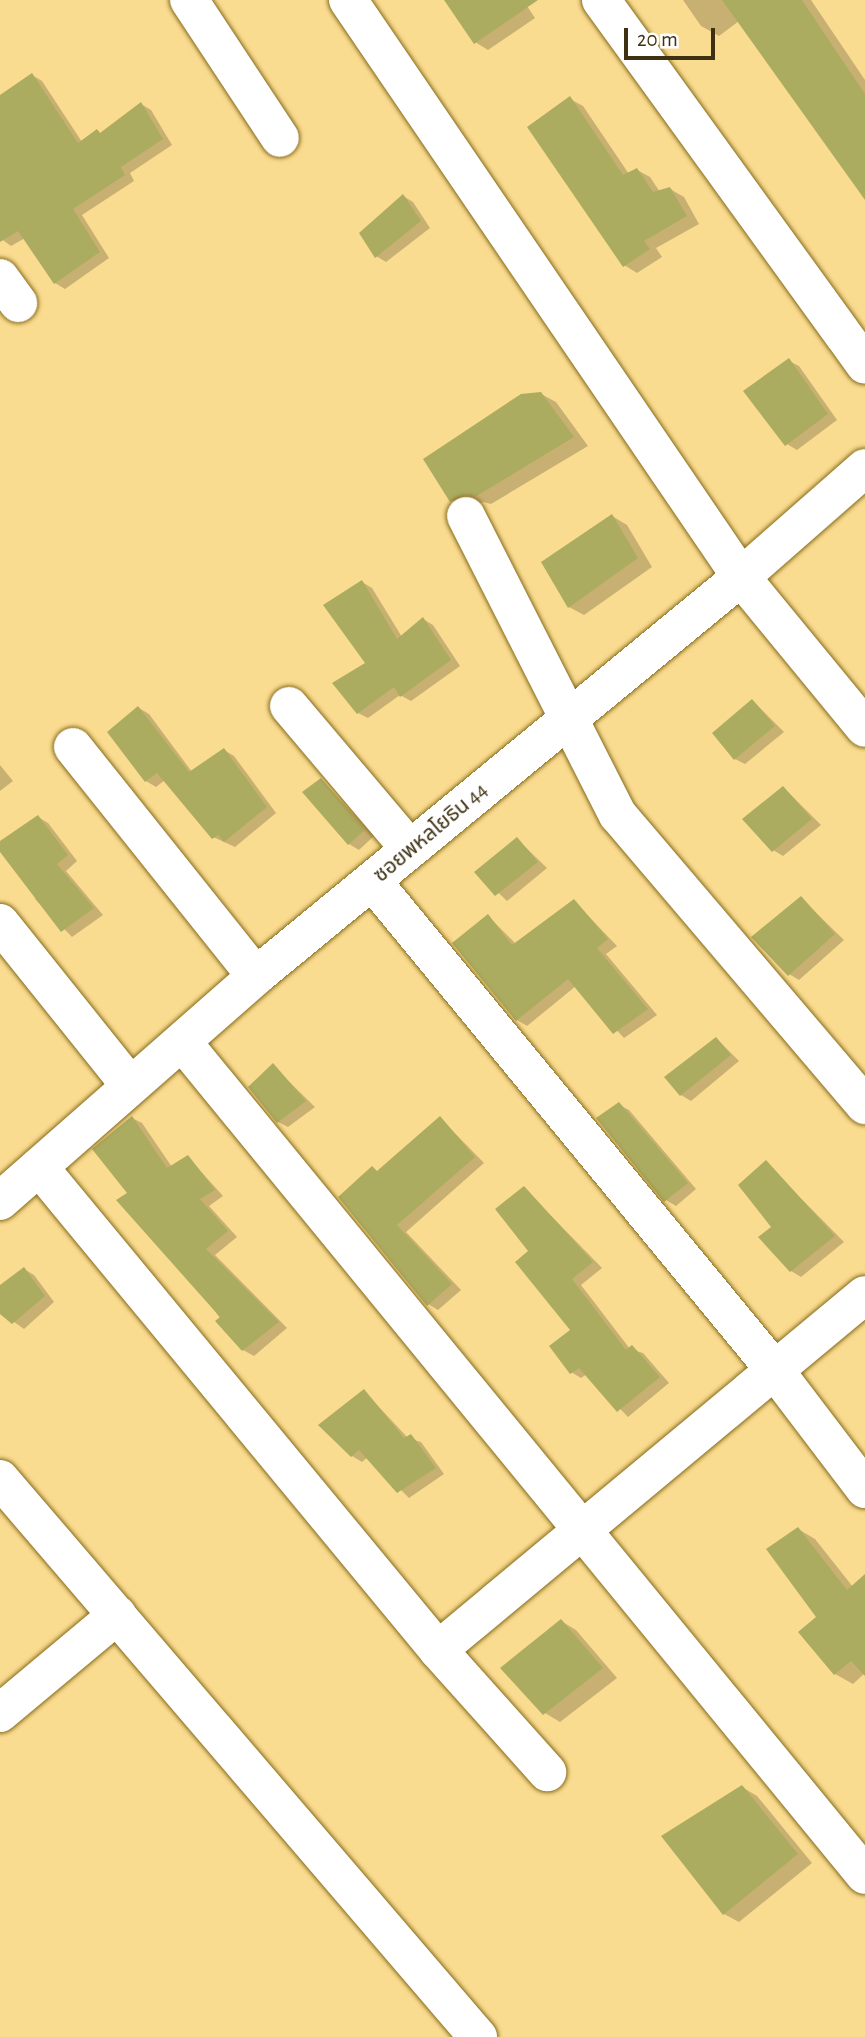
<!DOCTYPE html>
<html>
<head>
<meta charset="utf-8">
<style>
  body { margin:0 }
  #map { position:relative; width:865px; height:2037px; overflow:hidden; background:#fadc90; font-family:"Alegreya Sans","Noto Sans Thai",sans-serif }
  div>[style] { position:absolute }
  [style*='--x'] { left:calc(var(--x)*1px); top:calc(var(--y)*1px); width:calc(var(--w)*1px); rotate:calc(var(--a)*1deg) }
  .shadow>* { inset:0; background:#0003 }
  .building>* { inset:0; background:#acac60 }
  .roads { filter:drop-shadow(0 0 2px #866b1b) drop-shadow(0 0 2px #866b1b) }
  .minor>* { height:38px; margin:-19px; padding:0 19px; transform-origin:19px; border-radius:19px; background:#fff }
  span { translate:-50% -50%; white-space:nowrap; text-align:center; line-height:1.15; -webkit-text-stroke:7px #fff; paint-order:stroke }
  .street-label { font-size:21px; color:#3d3112 }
  .scale { position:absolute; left:624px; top:28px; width:91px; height:32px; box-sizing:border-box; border:4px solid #3d3112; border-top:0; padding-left:9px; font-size:21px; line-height:24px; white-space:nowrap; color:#3d3112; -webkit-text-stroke:5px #fff; paint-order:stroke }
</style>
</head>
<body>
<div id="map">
  <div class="shadow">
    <div style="clip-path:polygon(446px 0,523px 0,535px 18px,488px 50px,475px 42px)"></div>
    <div style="clip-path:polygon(683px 0,811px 0,865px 80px,865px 189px,739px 21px,719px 36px,701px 26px)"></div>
    <div style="clip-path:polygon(32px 75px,42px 81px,82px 142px,97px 131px,102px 134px,141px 104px,151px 110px,172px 145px,130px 173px,134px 181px,82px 215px,109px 258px,65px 289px,55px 283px,25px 238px,11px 246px,0 238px,0 97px)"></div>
    <div style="clip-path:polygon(570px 99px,583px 106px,629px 174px,637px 170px,650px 177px,660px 192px,670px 189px,684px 197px,699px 224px,656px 248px,662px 257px,637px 273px,624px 265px)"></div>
    <div style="clip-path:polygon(403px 196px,413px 202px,430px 228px,386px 262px,376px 256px)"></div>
    <div style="clip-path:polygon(789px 361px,799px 366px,837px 420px,797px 450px,787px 444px)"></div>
    <div style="clip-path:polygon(541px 394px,556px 402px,588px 446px,491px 504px,483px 502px,467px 509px,451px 500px)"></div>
    <div style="clip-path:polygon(612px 516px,627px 525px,652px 567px,584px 615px,569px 607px)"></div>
    <div style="clip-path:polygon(362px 582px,372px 588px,402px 637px,423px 619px,433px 625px,460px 666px,411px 701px,400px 695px,368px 718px,358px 713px,368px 663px)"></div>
    <div style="clip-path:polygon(753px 701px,784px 732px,745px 764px,735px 759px)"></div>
    <div style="clip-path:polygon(139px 708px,149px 714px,192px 772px,224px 750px,234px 756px,276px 813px,235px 847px,213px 837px,165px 780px,156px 787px,146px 781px)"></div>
    <div style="clip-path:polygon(0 765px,13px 781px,0 791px)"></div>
    <div style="clip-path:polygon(322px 780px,374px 836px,359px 850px,349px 844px)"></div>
    <div style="clip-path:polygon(784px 788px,821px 825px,783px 856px,773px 850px)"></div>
    <div style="clip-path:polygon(38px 817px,48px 823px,77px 861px,66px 871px,103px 915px,72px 937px,35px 899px,39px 896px,0 850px,0 843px)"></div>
    <div style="clip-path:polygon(517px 839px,547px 868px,507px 901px,477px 872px)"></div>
    <div style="clip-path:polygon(801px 898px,844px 940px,799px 980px,789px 974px)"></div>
    <div style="clip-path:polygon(574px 901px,617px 946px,606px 954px,657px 1015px,624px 1038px,576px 986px,527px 1026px,517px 1020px,488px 916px,516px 944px)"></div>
    <div style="clip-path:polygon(717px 1039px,739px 1061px,691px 1101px,681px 1095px)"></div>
    <div style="clip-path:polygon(273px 1066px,315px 1107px,288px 1127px,278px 1122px)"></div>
    <div style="clip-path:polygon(619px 1105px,629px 1110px,696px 1189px,676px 1206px,666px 1200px)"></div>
    <div style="clip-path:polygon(132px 1118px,142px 1123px,172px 1167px,188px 1157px,223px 1196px,209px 1206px,237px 1237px,215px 1255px,287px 1328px,254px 1356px,243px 1350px,130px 1193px)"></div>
    <div style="clip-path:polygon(440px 1118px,484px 1163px,406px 1232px,461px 1290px,438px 1310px,428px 1304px,340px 1197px,378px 1172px)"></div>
    <div style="clip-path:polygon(766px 1163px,844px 1242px,801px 1277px,791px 1271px)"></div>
    <div style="clip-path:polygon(524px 1188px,602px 1268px,581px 1285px,630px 1349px,643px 1353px,669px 1383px,628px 1417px,587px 1374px,581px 1378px,571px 1372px,573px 1331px,531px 1252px)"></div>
    <div style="clip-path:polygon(24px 1269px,34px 1275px,54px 1302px,24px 1329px,0 1312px,0 1287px)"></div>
    <div style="clip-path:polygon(364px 1391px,408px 1438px,421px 1442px,444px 1474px,409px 1498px,368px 1457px,362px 1462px,352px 1456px)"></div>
    <div style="clip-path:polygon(798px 1529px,815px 1539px,853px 1587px,865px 1586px,865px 1673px,853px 1684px,835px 1674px)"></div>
    <div style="clip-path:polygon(561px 1621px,576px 1630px,617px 1678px,560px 1722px,545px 1713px)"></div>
    <div style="clip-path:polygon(742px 1787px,757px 1796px,812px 1863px,739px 1922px,724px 1914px)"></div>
  </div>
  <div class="building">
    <div style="clip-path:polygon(444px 0,538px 0,474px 44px)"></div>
    <div style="clip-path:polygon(722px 0,802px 0,865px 94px,865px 200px)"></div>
    <div style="clip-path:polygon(32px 73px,78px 143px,97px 129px,100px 133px,141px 102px,163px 139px,121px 167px,125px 175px,73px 209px,100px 252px,54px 284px,18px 231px,0 242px,0 95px)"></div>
    <div style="clip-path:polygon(570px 96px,623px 175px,637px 168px,653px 192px,670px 187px,687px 216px,644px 241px,650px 249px,623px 267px,527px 127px)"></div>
    <div style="clip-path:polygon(403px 194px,421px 221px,375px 258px,359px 233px)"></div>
    <div style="clip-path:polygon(789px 358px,828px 414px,785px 446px,743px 391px)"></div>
    <div style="clip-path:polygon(541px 392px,574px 437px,475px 497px,466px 494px,450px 502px,423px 459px,521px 394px)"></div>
    <div style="clip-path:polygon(612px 514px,638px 558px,568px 608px,541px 562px)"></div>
    <div style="clip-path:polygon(362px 580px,397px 639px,423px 617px,451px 660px,400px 697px,394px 687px,357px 714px,332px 683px,365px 663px,323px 605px)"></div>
    <div style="clip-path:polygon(752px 699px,775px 726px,734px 760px,712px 733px)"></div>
    <div style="clip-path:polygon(138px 706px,189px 772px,224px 748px,267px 807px,224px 842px,218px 835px,212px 839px,157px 773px,145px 782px,107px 732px)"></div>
    <div style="clip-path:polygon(321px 778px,365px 830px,348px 845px,302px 792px)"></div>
    <div style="clip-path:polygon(783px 786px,812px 819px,772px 852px,742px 819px)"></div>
    <div style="clip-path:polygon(38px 815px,68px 855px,57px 864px,94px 908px,61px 932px,0 852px,0 841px)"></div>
    <div style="clip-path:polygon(517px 837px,538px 862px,495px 896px,474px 872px)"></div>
    <div style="clip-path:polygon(801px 896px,835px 934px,788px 976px,751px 937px)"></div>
    <div style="clip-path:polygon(574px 899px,608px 939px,597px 948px,648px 1009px,613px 1034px,568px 979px,516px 1021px,452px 943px,488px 914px,512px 945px)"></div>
    <div style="clip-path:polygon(716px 1037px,731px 1055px,680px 1096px,664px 1077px)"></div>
    <div style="clip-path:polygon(273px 1063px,306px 1101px,277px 1123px,248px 1087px)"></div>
    <div style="clip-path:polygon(619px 1102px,688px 1183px,664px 1202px,596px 1118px)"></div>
    <div style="clip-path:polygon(132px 1116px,167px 1168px,188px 1155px,215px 1190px,200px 1199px,228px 1231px,206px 1249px,279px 1322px,242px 1351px,215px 1321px,220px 1317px,116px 1200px,127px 1193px,92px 1149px)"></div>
    <div style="clip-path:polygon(440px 1116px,475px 1157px,397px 1225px,452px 1284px,427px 1306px,338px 1197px,372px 1166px,377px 1171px)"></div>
    <div style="clip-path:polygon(766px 1160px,835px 1236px,790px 1272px,758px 1237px,771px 1227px,738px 1185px)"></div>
    <div style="clip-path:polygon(524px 1186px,593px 1262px,572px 1279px,626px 1350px,632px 1345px,660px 1377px,617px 1412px,579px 1368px,570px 1374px,549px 1346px,570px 1330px,515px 1262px,528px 1251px,495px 1209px)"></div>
    <div style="clip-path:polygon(24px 1267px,45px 1296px,12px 1324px,0 1314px,0 1285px)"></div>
    <div style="clip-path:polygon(364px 1389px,404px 1438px,411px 1434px,436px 1468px,397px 1493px,359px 1450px,351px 1457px,318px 1425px)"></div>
    <div style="clip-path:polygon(798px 1527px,847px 1590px,865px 1574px,865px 1676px,851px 1661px,834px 1675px,798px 1632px,816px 1617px,766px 1549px)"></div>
    <div style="clip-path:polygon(561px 1619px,603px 1668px,543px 1715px,500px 1668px)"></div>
    <div style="clip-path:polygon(742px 1785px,798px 1854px,723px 1915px,661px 1836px)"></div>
  </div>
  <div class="roads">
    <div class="minor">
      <div style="--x:189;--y:0;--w:165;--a:56.6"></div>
      <div style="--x:348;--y:0;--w:698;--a:55.74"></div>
      <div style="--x:741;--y:577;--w:195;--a:50.6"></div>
      <div style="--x:601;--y:0;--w:450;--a:54.1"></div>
      <div style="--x:0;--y:278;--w:31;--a:54"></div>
      <div style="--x:466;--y:516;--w:335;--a:63.1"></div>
      <div style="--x:618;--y:815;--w:381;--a:49.6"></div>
      <div style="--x:289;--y:706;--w:187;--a:49.8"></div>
      <div style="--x:73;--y:747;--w:293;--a:51.4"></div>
      <div style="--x:373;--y:882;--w:629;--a:50.54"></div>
      <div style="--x:773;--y:1368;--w:152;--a:52.8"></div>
      <div style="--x:0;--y:923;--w:206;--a:51.3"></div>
      <div style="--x:184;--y:1044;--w:1074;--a:50.67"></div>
      <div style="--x:39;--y:1167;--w:626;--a:50.44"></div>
      <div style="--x:438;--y:1650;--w:555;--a:-39.74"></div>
      <div style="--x:0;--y:1201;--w:341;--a:-41.3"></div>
      <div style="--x:256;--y:976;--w:628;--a:-39.44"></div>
      <div style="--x:741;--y:577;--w:165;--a:-41.3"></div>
      <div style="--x:0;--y:1479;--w:735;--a:49.42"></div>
      <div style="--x:438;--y:1650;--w:164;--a:48.2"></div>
      <div style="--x:0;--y:1713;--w:153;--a:-39.9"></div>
    </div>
  </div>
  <div class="street-label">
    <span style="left:431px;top:833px;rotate:-40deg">ซอยพหลโยธิน 44</span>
  </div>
  <div class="scale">20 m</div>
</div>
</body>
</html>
